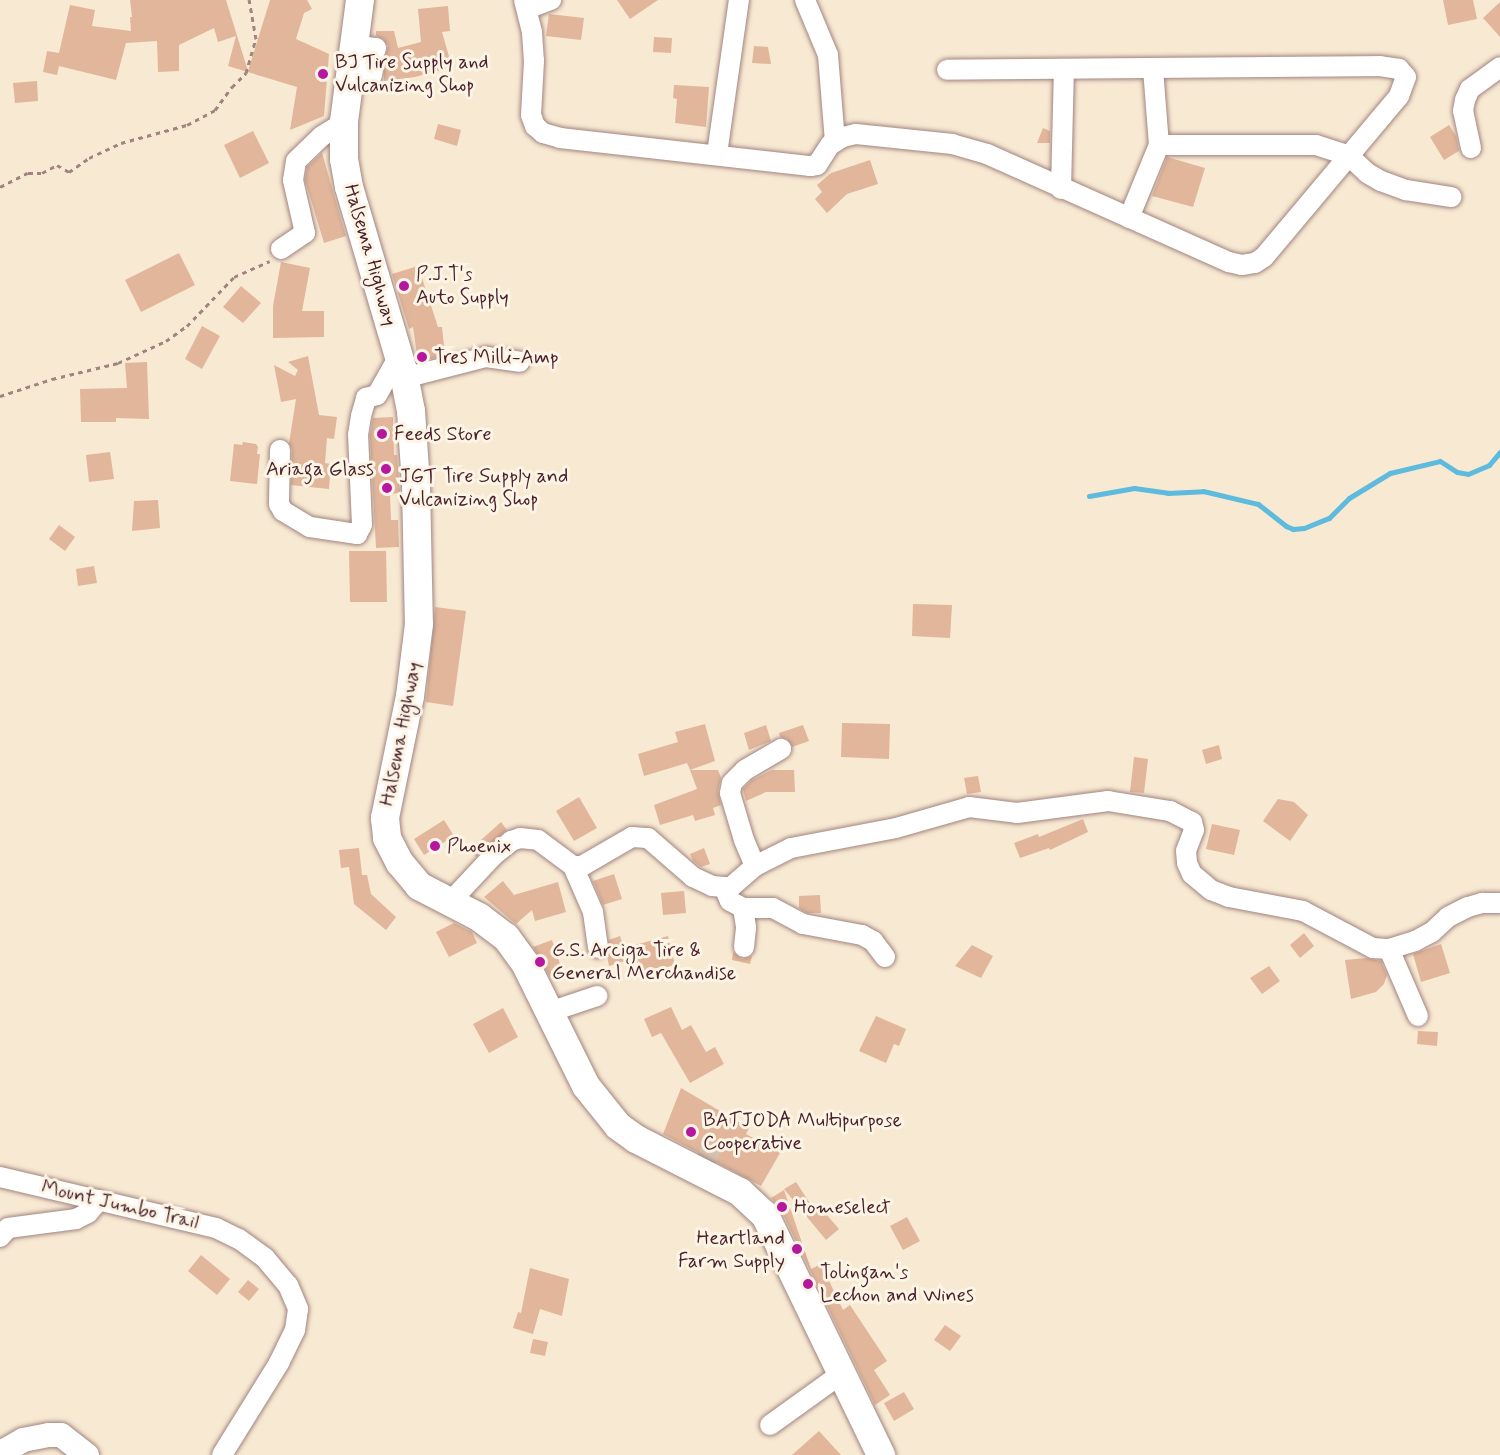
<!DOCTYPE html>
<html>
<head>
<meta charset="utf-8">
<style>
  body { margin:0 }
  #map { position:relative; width:1500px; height:1455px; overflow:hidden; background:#f8e9d3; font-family:Mynerve,sans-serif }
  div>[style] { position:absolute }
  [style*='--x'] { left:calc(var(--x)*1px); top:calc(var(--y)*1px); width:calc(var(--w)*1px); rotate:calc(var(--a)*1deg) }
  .stream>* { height:5px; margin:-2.5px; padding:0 2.5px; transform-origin:2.5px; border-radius:2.5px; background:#5fbbdd }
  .building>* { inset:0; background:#e1b69b }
  .minor-tunnel>* { height:20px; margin-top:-10px; transform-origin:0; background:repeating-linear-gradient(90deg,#d5c1b1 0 20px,transparent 0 30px) }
  .path>* { height:3px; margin-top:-1.5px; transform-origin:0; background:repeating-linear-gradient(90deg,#a1847f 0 4.5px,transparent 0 9px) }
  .roads { filter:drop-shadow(0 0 2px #a1847f) drop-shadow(0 0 2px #a1847f) }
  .minor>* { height:20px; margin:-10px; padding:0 10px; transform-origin:10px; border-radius:10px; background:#fff }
  .major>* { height:24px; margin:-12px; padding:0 12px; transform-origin:12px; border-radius:12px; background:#fff }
  .highway>* { height:28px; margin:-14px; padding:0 14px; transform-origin:14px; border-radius:14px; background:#fff }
  .dots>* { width:16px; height:16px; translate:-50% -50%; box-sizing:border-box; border:3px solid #fcf5e5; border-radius:50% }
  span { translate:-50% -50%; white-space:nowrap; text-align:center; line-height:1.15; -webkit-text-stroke:6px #fcf5e5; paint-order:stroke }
  .poi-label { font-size:20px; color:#4a1f2b }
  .left { translate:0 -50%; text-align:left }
  .right { translate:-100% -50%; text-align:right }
  .street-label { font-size:20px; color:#4a1f2b }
</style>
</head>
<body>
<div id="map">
  <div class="stream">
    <div style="--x:1089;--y:496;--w:46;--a:-10.1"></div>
    <div style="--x:1134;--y:488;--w:34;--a:8"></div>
    <div style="--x:1168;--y:493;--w:35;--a:-3"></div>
    <div style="--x:1203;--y:491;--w:57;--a:13.3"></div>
    <div style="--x:1258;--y:504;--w:36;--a:38"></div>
    <div style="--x:1286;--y:526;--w:8;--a:23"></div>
    <div style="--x:1293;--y:529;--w:11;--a:-5"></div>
    <div style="--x:1304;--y:528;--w:27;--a:-22"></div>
    <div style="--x:1329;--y:518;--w:28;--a:-45"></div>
    <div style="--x:1349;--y:498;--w:48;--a:-31.4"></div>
    <div style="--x:1390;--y:473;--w:51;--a:-13.5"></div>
    <div style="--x:1440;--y:461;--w:20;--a:33"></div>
    <div style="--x:1457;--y:472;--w:11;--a:10"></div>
    <div style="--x:1468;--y:474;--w:23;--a:-23"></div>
    <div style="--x:1489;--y:465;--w:17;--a:-50"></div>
  </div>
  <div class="building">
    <div style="clip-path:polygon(130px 0,226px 0,248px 71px,270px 0,307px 0,312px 9px,304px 13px,296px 39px,329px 54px,324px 116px,290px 130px,297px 87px,228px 66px,236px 36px,218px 42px,214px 28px,179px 45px,179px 71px,158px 72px,157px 41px,126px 43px,116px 80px,59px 66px,57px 75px,43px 72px,47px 51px,59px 53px,70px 5px,95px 10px,92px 26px,131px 31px,130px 17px,132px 17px)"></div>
    <div style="clip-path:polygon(617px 0,658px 0,630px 19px)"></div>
    <div style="clip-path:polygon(1443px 0,1473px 0,1477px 19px,1448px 25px)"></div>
    <div style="clip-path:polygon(1500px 2px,1500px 37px,1483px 18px)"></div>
    <div style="clip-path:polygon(448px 6px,450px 31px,442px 32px,452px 67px,415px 77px,384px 81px,384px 67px,381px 61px,386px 55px,388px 46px,383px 39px,376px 36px,376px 31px,394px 31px,398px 48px,421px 42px,418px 9px)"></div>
    <div style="clip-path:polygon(549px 14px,584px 18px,581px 40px,546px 36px)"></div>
    <div style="clip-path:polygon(654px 37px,672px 38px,671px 53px,653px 52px)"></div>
    <div style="clip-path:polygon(754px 46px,768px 47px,771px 64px,752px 63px)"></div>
    <div style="clip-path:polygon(37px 81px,38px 101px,15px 103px,13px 83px)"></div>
    <div style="clip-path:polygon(674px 85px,709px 87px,706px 127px,675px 123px,677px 99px,673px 98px)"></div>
    <div style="clip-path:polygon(438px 124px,461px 130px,457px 146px,434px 139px)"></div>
    <div style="clip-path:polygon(1449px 125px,1456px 136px,1459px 151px,1444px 160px,1430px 137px)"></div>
    <div style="clip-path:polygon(1043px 128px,1050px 131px,1050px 143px,1037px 143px)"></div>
    <div style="clip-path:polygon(253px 131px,269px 163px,240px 178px,224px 145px)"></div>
    <div style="clip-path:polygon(322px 153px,346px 236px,324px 243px,305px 180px,307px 167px)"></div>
    <div style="clip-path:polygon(1167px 157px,1205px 168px,1193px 207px,1152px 196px)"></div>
    <div style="clip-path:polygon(870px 160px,878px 184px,847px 194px,827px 213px,815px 199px,822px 192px,817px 185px,831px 173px)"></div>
    <div style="clip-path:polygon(179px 253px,195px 285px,141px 312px,125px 280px)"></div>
    <div style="clip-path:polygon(281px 262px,310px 268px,302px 311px,324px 311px,324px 337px,273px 338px,273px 306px)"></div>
    <div style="clip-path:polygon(418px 266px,438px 327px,442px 327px,445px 355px,418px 362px,413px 327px,409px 329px,392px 274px)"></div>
    <div style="clip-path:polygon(241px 286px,261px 303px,243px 323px,223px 307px)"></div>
    <div style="clip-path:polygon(202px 326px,220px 336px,202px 369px,185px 359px)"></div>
    <div style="clip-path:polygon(308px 356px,319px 415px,337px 417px,334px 439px,327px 438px,325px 463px,331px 464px,329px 489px,291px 485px,292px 450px,289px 443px,296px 399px,281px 402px,274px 365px,295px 376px,298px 370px,288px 362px)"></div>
    <div style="clip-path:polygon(147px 362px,149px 419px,116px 418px,116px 422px,81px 422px,80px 389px,127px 388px,125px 363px)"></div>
    <div style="clip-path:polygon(393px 417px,394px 455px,397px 455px,400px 493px,390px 494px,391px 520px,398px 520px,399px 547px,376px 548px,370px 436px,373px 418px)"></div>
    <div style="clip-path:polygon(243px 442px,256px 444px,258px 447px,257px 454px,260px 454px,257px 484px,230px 481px,234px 444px,242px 445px)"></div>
    <div style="clip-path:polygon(110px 452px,114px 479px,89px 482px,86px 455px)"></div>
    <div style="clip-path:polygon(158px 500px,160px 528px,132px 531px,134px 501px)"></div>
    <div style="clip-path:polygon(59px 525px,75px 537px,65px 551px,49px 539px)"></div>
    <div style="clip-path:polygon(349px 551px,386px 551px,387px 602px,350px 602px)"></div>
    <div style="clip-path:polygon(94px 566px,97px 583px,78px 586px,76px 569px)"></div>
    <div style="clip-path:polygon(913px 604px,952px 605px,950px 638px,912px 636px)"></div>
    <div style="clip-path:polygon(435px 607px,466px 611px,453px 706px,426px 702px)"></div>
    <div style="clip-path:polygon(842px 723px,890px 724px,889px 759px,841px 757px)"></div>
    <div style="clip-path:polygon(705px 724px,715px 761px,690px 770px,687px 763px,644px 776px,638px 754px,678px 742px,675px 732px)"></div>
    <div style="clip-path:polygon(766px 725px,771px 741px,749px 750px,744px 733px)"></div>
    <div style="clip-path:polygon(803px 725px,809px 741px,792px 747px,787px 739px,780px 737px,779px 733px)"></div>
    <div style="clip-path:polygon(1219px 745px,1222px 759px,1206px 764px,1202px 750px)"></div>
    <div style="clip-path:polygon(1134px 757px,1148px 759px,1144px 793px,1130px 792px)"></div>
    <div style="clip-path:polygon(690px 770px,718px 770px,721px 778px,718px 791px,721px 805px,713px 808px,715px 815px,695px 821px,693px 815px,660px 825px,654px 805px,697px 789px)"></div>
    <div style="clip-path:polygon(772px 770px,794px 770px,795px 792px,766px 792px,746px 801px,743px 789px,752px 780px)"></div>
    <div style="clip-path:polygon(978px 776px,981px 792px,967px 794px,964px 778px)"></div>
    <div style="clip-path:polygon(579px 797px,597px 828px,574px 841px,556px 811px)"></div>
    <div style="clip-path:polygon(1278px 799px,1294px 802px,1308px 815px,1290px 841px,1263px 821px)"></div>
    <div style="clip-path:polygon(1083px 819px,1088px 832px,1050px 850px,1049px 848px,1020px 858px,1014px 843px,1038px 834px,1039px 837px)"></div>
    <div style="clip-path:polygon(444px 820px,454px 836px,424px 855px,414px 839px)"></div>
    <div style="clip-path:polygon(501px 822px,507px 830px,476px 857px,470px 850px)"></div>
    <div style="clip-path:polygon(1212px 824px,1240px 830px,1234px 855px,1206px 849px)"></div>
    <div style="clip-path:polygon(359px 848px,362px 875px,367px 875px,371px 894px,396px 917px,386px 930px,354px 904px,349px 867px,341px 868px,339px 850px)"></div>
    <div style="clip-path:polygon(704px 848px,710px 864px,701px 867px,693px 861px,690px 854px)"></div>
    <div style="clip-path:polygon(614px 874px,622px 899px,603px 905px,593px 881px)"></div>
    <div style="clip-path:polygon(503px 881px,514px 895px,558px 882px,566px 912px,535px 921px,532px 910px,516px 924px,484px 897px)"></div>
    <div style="clip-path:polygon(684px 891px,686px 913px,663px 915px,661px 893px)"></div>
    <div style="clip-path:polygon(820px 895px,821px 913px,807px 913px,799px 908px,799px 896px)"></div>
    <div style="clip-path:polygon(454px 923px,472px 932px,477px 943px,449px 957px,436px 932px)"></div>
    <div style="clip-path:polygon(1304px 933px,1314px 946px,1300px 958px,1290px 945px)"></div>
    <div style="clip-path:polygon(620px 936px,624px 948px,668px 936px,675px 965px,639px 974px,635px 958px,609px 966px,607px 956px,609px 940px)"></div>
    <div style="clip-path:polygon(552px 940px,563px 973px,550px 977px,533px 947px)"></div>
    <div style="clip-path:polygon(1441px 944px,1450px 973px,1421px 982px,1413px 954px)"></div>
    <div style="clip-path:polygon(972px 945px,993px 956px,981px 978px,955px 966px)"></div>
    <div style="clip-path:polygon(733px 952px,742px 959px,752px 956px,750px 964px,732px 960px)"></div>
    <div style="clip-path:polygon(1366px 958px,1381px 961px,1387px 975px,1384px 984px,1376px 992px,1351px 999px,1345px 960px)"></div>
    <div style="clip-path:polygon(1269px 966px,1280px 981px,1262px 994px,1250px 978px)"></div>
    <div style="clip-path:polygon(671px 1007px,682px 1030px,691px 1025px,706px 1052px,715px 1047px,724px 1064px,690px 1083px,661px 1033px,652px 1037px,644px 1019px)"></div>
    <div style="clip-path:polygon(503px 1008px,518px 1037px,489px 1053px,473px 1024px)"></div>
    <div style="clip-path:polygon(876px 1016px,906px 1029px,899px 1046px,894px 1044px,886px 1063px,859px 1051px)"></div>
    <div style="clip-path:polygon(1418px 1031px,1438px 1032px,1437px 1046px,1417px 1044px)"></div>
    <div style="clip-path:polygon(681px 1088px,749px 1128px,746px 1134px,780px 1153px,761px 1186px,663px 1134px)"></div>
    <div style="clip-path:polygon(796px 1182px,815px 1211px,820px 1207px,839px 1229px,826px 1240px,784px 1189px)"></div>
    <div style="clip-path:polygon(784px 1190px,811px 1269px,821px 1264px,843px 1310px,850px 1305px,887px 1361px,874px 1370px,890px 1395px,875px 1405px,780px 1208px,771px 1198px)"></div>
    <div style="clip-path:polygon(907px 1217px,920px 1241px,903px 1250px,890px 1226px)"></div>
    <div style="clip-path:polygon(201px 1255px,230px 1279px,217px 1295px,188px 1271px)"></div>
    <div style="clip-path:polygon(530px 1268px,569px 1279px,562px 1316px,540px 1309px,533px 1334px,513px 1328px,518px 1312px,521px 1313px)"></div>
    <div style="clip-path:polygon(248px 1280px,259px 1289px,249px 1301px,238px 1292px)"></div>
    <div style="clip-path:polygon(945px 1325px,961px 1336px,950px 1351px,934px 1340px)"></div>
    <div style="clip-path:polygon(533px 1339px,548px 1342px,545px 1356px,530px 1353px)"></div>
    <div style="clip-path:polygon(904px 1392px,914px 1409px,894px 1421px,884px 1403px)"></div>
    <div style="clip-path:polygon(819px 1431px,841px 1455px,792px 1455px)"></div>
  </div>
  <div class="minor-tunnel">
    <div style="--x:706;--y:1160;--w:25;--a:-64"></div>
  </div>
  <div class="path">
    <div style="--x:0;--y:187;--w:31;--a:-27"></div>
    <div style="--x:28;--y:173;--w:14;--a:0"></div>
    <div style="--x:42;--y:173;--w:17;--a:-28"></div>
    <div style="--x:57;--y:165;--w:14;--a:30"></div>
    <div style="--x:69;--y:172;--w:24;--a:-35"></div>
    <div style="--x:89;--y:158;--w:35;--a:-25"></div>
    <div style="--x:121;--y:143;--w:68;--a:-15.3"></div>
    <div style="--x:187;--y:125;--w:32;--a:-28"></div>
    <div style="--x:215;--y:110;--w:29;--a:-54"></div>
    <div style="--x:232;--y:87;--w:20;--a:-45"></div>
    <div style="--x:246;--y:73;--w:35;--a:-74"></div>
    <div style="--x:256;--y:39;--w:40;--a:-100"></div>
    <div style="--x:0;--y:396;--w:55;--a:-18.1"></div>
    <div style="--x:52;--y:379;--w:68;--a:-13.6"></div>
    <div style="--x:118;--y:363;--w:53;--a:-24.6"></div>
    <div style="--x:166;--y:341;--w:26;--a:-36"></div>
    <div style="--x:187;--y:326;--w:68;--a:-46.2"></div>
    <div style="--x:234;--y:277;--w:39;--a:-24"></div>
  </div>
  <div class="roads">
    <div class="minor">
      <div style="--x:524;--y:0;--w:34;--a:76"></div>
      <div style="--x:532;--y:33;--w:28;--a:86"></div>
      <div style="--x:534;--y:61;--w:54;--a:93.2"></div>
      <div style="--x:531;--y:115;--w:12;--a:70"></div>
      <div style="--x:535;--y:126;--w:11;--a:41"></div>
      <div style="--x:543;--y:133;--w:18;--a:16"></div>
      <div style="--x:560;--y:138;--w:252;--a:6.4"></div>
      <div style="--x:810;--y:166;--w:7;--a:-8"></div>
      <div style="--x:817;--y:165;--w:24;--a:-57"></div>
      <div style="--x:830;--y:145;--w:15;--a:-32"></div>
      <div style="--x:843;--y:137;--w:13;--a:-13"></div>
      <div style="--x:856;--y:134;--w:97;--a:5.9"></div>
      <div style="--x:952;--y:144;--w:36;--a:16"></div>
      <div style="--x:987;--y:154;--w:265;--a:24.1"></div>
      <div style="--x:1229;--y:262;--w:13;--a:13"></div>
      <div style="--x:1242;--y:265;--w:13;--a:-9"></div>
      <div style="--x:1255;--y:263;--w:11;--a:-34"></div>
      <div style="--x:1264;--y:257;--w:210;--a:-50"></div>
      <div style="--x:1399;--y:96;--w:20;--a:-70"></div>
      <div style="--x:1406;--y:77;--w:11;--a:-131"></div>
      <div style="--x:1399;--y:69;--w:19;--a:-171"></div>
      <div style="--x:1380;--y:66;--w:433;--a:179.5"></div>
      <div style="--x:805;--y:0;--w:60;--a:67.3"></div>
      <div style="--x:828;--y:55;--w:87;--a:85.4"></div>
      <div style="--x:527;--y:9;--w:26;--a:-21"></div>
      <div style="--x:354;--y:45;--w:22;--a:8"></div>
      <div style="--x:376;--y:48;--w:3;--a:108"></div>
      <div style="--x:350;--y:73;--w:22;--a:5"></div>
      <div style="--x:372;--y:75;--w:5;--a:-79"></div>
      <div style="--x:1159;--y:145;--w:157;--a:0"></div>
      <div style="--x:1316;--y:145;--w:35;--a:18"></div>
      <div style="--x:1349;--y:156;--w:25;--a:43"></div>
      <div style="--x:1367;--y:173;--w:16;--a:30"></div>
      <div style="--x:1381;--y:181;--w:27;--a:20"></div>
      <div style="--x:1406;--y:190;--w:46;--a:8.8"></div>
      <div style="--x:1471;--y:148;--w:38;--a:-102"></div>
      <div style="--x:1463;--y:111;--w:11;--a:-80"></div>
      <div style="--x:1465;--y:100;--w:12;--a:-66"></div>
      <div style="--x:1470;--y:89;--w:37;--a:-36"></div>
      <div style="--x:717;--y:154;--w:156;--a:-81.9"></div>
      <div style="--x:1061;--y:189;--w:120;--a:-88.6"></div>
      <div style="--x:1129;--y:218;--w:79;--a:-67.7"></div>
      <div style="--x:1159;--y:145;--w:77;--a:-94.5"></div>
      <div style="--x:281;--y:249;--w:29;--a:-34"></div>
      <div style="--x:305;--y:233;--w:54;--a:-102.8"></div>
      <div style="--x:293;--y:180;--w:19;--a:-81"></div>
      <div style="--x:296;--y:161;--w:36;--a:-44"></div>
      <div style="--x:322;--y:136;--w:26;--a:-32"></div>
      <div style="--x:404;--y:378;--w:85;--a:-14.4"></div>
      <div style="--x:486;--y:357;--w:34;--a:8"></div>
      <div style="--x:280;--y:450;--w:54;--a:91.1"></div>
      <div style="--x:279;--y:504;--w:8;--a:60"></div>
      <div style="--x:283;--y:511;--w:31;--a:31"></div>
      <div style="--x:310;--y:527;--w:48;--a:8.5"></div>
      <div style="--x:357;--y:534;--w:10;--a:-61"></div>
      <div style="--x:362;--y:525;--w:90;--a:-92.5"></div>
      <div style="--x:358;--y:435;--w:19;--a:-81"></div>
      <div style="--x:361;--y:416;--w:19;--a:-74"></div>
      <div style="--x:366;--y:398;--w:11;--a:-15"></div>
      <div style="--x:377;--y:395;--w:45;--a:-60.6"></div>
      <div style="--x:573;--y:866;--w:50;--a:66.5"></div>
      <div style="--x:593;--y:912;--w:36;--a:82"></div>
      <div style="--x:755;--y:866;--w:28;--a:-113"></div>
      <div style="--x:744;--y:840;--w:49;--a:-106.6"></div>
      <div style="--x:730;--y:793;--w:10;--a:-79"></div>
      <div style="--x:732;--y:783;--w:18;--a:-45"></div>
      <div style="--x:745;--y:770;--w:42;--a:-30.3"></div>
      <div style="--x:724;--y:887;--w:15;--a:67"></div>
      <div style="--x:730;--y:901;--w:15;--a:28"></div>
      <div style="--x:743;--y:908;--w:20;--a:81"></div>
      <div style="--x:746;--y:928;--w:19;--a:96"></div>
      <div style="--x:450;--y:902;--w:64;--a:-46.9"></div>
      <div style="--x:494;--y:855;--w:22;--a:-39"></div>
      <div style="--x:511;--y:841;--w:9;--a:-18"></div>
      <div style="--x:520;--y:838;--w:18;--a:6"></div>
      <div style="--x:538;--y:840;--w:44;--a:36.6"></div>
      <div style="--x:573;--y:866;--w:9;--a:0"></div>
      <div style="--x:582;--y:866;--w:58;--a:-30.1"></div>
      <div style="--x:632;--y:837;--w:16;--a:4"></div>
      <div style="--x:648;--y:838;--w:60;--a:40.9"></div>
      <div style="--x:693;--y:877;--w:21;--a:25"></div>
      <div style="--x:712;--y:886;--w:12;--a:5"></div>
      <div style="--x:724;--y:887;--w:7;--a:0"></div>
      <div style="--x:731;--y:887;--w:32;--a:-41"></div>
      <div style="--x:755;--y:866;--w:40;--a:-26.6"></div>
      <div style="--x:791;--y:848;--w:107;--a:-10.8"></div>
      <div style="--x:896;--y:828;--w:76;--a:-16"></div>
      <div style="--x:969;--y:807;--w:48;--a:7.1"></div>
      <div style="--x:1017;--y:813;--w:92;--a:-7.5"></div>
      <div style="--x:1108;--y:801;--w:63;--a:9.2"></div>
      <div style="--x:1170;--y:811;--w:25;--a:27"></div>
      <div style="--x:1192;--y:822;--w:8;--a:76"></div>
      <div style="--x:1194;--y:830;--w:22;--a:111"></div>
      <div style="--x:1186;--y:851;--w:12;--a:85"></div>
      <div style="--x:1187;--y:863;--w:12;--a:66"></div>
      <div style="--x:1192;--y:874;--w:25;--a:40"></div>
      <div style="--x:1211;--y:890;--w:19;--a:21"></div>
      <div style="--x:1229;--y:897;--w:75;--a:10.7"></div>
      <div style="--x:1303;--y:911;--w:79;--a:27.9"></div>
      <div style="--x:1373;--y:948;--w:16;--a:4"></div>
      <div style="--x:1389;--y:949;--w:27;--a:-17"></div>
      <div style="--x:1415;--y:941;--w:19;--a:-28"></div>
      <div style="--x:1432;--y:932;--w:22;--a:-43"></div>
      <div style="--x:1448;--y:917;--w:22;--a:-27"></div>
      <div style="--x:1468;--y:907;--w:15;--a:-16"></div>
      <div style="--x:1482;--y:903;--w:18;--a:0"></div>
      <div style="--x:743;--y:908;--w:30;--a:0"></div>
      <div style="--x:773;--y:908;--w:34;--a:28"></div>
      <div style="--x:803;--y:924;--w:60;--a:10.6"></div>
      <div style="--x:862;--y:935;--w:13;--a:29"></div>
      <div style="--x:873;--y:941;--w:20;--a:53"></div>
      <div style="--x:1389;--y:949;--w:73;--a:66.6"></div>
      <div style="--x:549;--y:1012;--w:51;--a:-18.4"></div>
      <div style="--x:0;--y:1177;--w:222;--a:13.3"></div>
      <div style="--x:216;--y:1228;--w:25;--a:26"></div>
      <div style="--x:239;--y:1239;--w:32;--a:36"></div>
      <div style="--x:265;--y:1258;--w:35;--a:50"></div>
      <div style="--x:288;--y:1285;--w:26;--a:67"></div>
      <div style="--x:298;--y:1309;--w:21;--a:98"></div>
      <div style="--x:295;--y:1330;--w:37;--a:116"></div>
      <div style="--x:279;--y:1363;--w:108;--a:121.8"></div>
      <div style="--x:0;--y:1237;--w:12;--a:-48"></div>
      <div style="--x:8;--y:1228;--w:69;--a:-7.5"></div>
      <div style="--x:76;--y:1219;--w:13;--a:-27"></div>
      <div style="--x:88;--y:1213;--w:17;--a:-50"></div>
      <div style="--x:770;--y:1425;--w:87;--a:-35.7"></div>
    </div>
    <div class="major">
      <div style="--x:3;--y:1455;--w:6;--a:-59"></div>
      <div style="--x:6;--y:1450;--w:20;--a:-30"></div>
      <div style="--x:23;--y:1440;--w:26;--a:-11"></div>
      <div style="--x:49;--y:1435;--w:12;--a:0"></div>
      <div style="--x:61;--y:1435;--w:33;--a:38"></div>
    </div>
    <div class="highway">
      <div style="--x:360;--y:0;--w:123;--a:97.5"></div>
      <div style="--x:344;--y:122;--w:37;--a:90"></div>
      <div style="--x:344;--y:159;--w:28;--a:80"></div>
      <div style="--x:349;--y:187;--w:191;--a:73.6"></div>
      <div style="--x:403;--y:370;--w:42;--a:79"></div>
      <div style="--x:411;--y:411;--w:74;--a:86.1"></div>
      <div style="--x:416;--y:485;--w:139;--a:88.8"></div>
      <div style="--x:419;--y:624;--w:73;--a:97.1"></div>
      <div style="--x:410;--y:696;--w:125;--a:101.6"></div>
      <div style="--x:385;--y:818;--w:20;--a:84"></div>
      <div style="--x:387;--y:838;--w:28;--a:63"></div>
      <div style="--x:400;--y:863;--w:30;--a:50"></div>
      <div style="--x:419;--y:886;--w:68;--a:27.3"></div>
      <div style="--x:479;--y:917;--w:34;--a:37"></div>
      <div style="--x:506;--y:937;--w:34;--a:54"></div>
      <div style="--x:526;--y:965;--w:135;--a:63.6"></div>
      <div style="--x:586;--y:1086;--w:51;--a:51.3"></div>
      <div style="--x:618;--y:1126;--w:22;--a:36"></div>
      <div style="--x:636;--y:1139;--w:117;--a:27"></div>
      <div style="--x:740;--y:1192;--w:34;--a:43"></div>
      <div style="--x:765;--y:1215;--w:267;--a:64.2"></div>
    </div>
  </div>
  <div class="dots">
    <div style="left:323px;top:74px;background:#b5179e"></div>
    <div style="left:404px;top:286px;background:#b5179e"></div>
    <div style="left:422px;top:357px;background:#b5179e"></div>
    <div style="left:382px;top:434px;background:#b5179e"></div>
    <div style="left:386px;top:469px;background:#b5179e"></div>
    <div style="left:387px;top:488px;background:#b5179e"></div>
    <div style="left:435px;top:846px;background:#b5179e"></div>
    <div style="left:540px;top:962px;background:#b5179e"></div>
    <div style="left:691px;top:1132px;background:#b5179e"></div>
    <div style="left:782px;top:1207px;background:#b5179e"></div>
    <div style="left:797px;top:1249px;background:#b5179e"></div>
    <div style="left:808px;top:1284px;background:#b5179e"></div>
  </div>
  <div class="poi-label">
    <span class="left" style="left:335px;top:74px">BJ Tire Supply and<br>Vulcanizing Shop</span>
    <span class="left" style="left:416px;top:286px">P.J.T's<br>Auto Supply</span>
    <span class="left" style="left:434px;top:357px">Tres Milli-Amp</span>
    <span class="left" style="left:394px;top:434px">Feeds Store</span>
    <span class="right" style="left:374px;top:469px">Ariaga Glass</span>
    <span class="left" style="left:399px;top:488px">JGT Tire Supply and<br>Vulcanizing Shop</span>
    <span class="left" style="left:447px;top:846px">Phoenix</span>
    <span class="left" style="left:552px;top:962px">G.S. Arciga Tire &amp;<br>General Merchandise</span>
    <span class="left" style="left:703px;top:1132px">BATJODA Multipurpose<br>Cooperative</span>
    <span class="left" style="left:794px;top:1207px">Homeselect</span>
    <span class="right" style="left:785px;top:1250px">Heartland<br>Farm Supply</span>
    <span class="left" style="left:820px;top:1284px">Tolingan's<br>Lechon and Wines</span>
  </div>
  <div class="street-label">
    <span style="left:370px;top:255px;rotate:74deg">Halsema Highway</span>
    <span style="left:401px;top:734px;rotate:-79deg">Halsema Highway</span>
    <span style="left:120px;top:1205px;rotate:13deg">Mount Jumbo Trail</span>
  </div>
</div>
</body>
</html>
